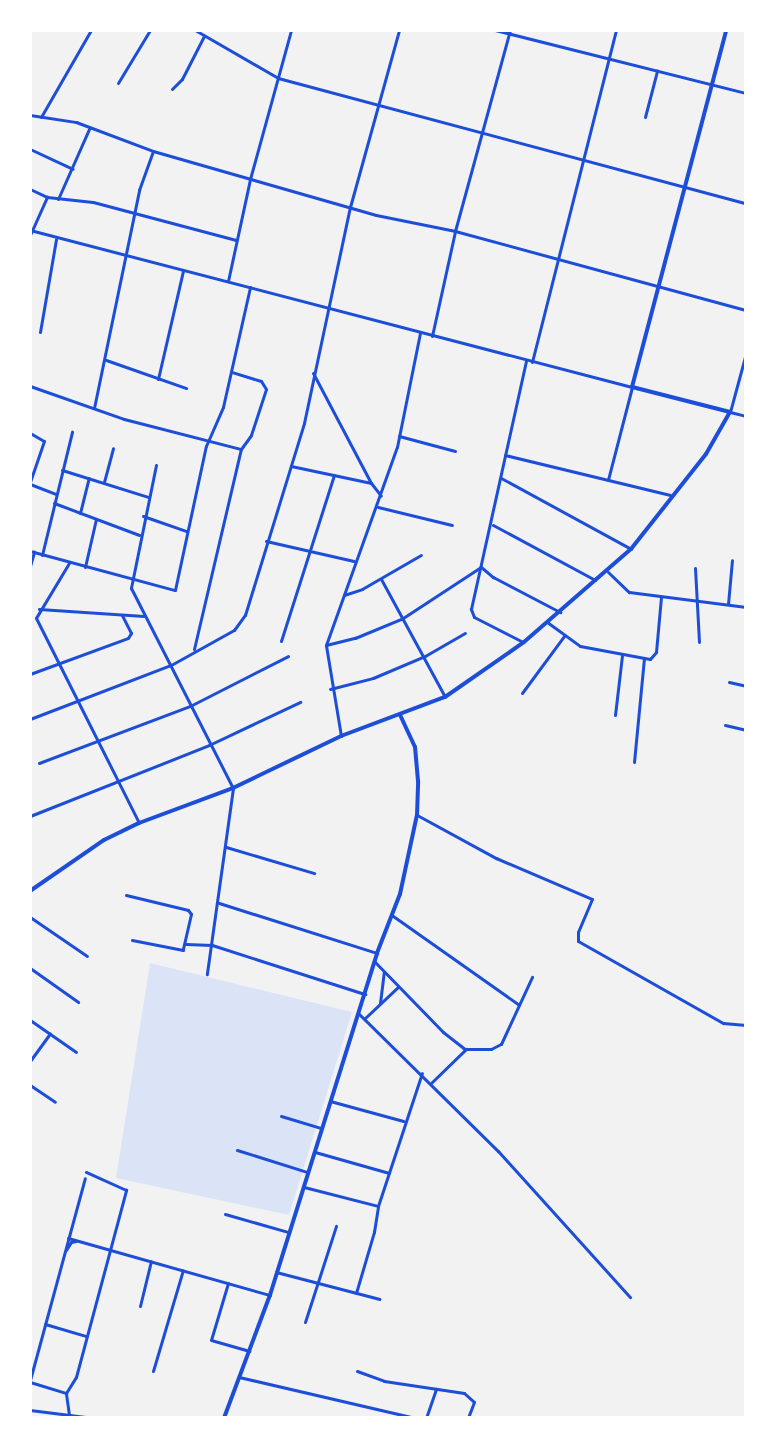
<!DOCTYPE html>
<html>
<head>
<meta charset="utf-8">
<style>
  body { margin:0 }
  #map { position:relative; width:776px; height:1448px; overflow:hidden; background:#f2f2f2; font-family:Cabin,sans-serif }
  div>[style] { position:absolute }
  [style*='--x'] { left:calc(var(--x)*1px); top:calc(var(--y)*1px); width:calc(var(--w)*1px); rotate:calc(var(--a)*1deg) }
  .green>* { inset:0; background:#dbe4f7 }
  .minor>* { height:3px; margin:-1.5px; padding:0 1.5px; transform-origin:1.5px; border-radius:1.5px; background:#1d4ed8 }
  .tertiary>* { height:4px; margin:-2px; padding:0 2px; transform-origin:2px; border-radius:2px; background:#1d4ed8 }
  span { translate:-50% -50%; white-space:nowrap; text-align:center; line-height:1.15; -webkit-text-stroke:6px #fff; paint-order:stroke }
  .frame { position:absolute; inset:0; border:32px solid #fff; pointer-events:none }
</style>
</head>
<body>
<div id="map">
  <div class="green">
    <div style="clip-path:polygon(150px 963px,352px 1012px,289px 1215px,116px 1178px)"></div>
  </div>
  <div class="minor">
    <div style="--x:195;--y:30;--w:96;--a:30"></div>
    <div style="--x:278;--y:78;--w:484;--a:15"></div>
    <div style="--x:495;--y:30;--w:259;--a:14.1"></div>
    <div style="--x:30;--y:34;--w:15;--a:90"></div>
    <div style="--x:118;--y:83;--w:62;--a:-58.9"></div>
    <div style="--x:172;--y:89;--w:14;--a:-45"></div>
    <div style="--x:182;--y:79;--w:48;--a:-62.9"></div>
    <div style="--x:30;--y:115;--w:47;--a:8.7"></div>
    <div style="--x:76;--y:122;--w:82;--a:20.6"></div>
    <div style="--x:153;--y:151;--w:232;--a:16"></div>
    <div style="--x:376;--y:215;--w:81;--a:11.4"></div>
    <div style="--x:455;--y:231;--w:302;--a:15.2"></div>
    <div style="--x:41;--y:117;--w:100;--a:-60.1"></div>
    <div style="--x:645;--y:117;--w:48;--a:-75.4"></div>
    <div style="--x:30;--y:149;--w:47;--a:24.9"></div>
    <div style="--x:30;--y:189;--w:19;--a:25"></div>
    <div style="--x:47;--y:197;--w:46;--a:6.2"></div>
    <div style="--x:93;--y:202;--w:148;--a:14.9"></div>
    <div style="--x:58;--y:199;--w:77;--a:-66.1"></div>
    <div style="--x:30;--y:230;--w:622;--a:14.62"></div>
    <div style="--x:632;--y:387;--w:96;--a:104.5"></div>
    <div style="--x:30;--y:235;--w:42;--a:-65.9"></div>
    <div style="--x:228;--y:281;--w:104;--a:-77.8"></div>
    <div style="--x:250;--y:179;--w:155;--a:-74.6"></div>
    <div style="--x:40;--y:332;--w:94;--a:-80.2"></div>
    <div style="--x:432;--y:336;--w:107;--a:-77.6"></div>
    <div style="--x:455;--y:231;--w:208;--a:-74.7"></div>
    <div style="--x:746;--y:353;--w:61;--a:105.2"></div>
    <div style="--x:730;--y:412;--w:16;--a:14"></div>
    <div style="--x:106;--y:360;--w:85;--a:19.3"></div>
    <div style="--x:532;--y:362;--w:342;--a:-75.8"></div>
    <div style="--x:313;--y:373;--w:124;--a:62.2"></div>
    <div style="--x:158;--y:379;--w:111;--a:-77"></div>
    <div style="--x:30;--y:386;--w:100;--a:19.3"></div>
    <div style="--x:124;--y:419;--w:121;--a:14.4"></div>
    <div style="--x:94;--y:408;--w:223;--a:-78.3"></div>
    <div style="--x:139;--y:190;--w:41;--a:-70.3"></div>
    <div style="--x:30;--y:433;--w:16;--a:30"></div>
    <div style="--x:44;--y:441;--w:43;--a:108.9"></div>
    <div style="--x:399;--y:436;--w:58;--a:15"></div>
    <div style="--x:505;--y:455;--w:170;--a:13.6"></div>
    <div style="--x:156;--y:465;--w:126;--a:101.5"></div>
    <div style="--x:131;--y:588;--w:225;--a:63"></div>
    <div style="--x:233;--y:788;--w:188;--a:98"></div>
    <div style="--x:291;--y:466;--w:82;--a:12"></div>
    <div style="--x:371;--y:483;--w:16;--a:52"></div>
    <div style="--x:62;--y:470;--w:90;--a:17.4"></div>
    <div style="--x:501;--y:478;--w:148;--a:28.6"></div>
    <div style="--x:104;--y:482;--w:35;--a:-75"></div>
    <div style="--x:30;--y:484;--w:28;--a:21"></div>
    <div style="--x:54;--y:503;--w:91;--a:20.6"></div>
    <div style="--x:378;--y:507;--w:76;--a:13.7"></div>
    <div style="--x:80;--y:513;--w:36;--a:-76"></div>
    <div style="--x:143;--y:516;--w:46;--a:19.2"></div>
    <div style="--x:493;--y:525;--w:116;--a:28.3"></div>
    <div style="--x:266;--y:541;--w:90;--a:12.8"></div>
    <div style="--x:30;--y:551;--w:150;--a:15.1"></div>
    <div style="--x:175;--y:590;--w:147;--a:-77.9"></div>
    <div style="--x:206;--y:446;--w:43;--a:-66.4"></div>
    <div style="--x:223;--y:407;--w:123;--a:-77.3"></div>
    <div style="--x:42;--y:555;--w:127;--a:-76.3"></div>
    <div style="--x:69;--y:563;--w:64;--a:121"></div>
    <div style="--x:36;--y:618;--w:229;--a:63.3"></div>
    <div style="--x:30;--y:566;--w:15;--a:-74"></div>
    <div style="--x:85;--y:567;--w:49;--a:-77.1"></div>
    <div style="--x:481;--y:567;--w:16;--a:40"></div>
    <div style="--x:493;--y:577;--w:76;--a:27.6"></div>
    <div style="--x:695;--y:568;--w:74;--a:86.9"></div>
    <div style="--x:608;--y:572;--w:29;--a:44"></div>
    <div style="--x:629;--y:592;--w:118;--a:7.3"></div>
    <div style="--x:381;--y:579;--w:134;--a:61.5"></div>
    <div style="--x:344;--y:595;--w:19;--a:-18"></div>
    <div style="--x:362;--y:589;--w:68;--a:-30"></div>
    <div style="--x:728;--y:604;--w:44;--a:-84.8"></div>
    <div style="--x:39;--y:609;--w:105;--a:3.8"></div>
    <div style="--x:547;--y:622;--w:41;--a:36"></div>
    <div style="--x:580;--y:646;--w:71;--a:10.5"></div>
    <div style="--x:650;--y:659;--w:9;--a:-49"></div>
    <div style="--x:656;--y:652;--w:55;--a:-84.8"></div>
    <div style="--x:281;--y:641;--w:174;--a:-72.3"></div>
    <div style="--x:523;--y:642;--w:55;--a:-153"></div>
    <div style="--x:474;--y:617;--w:9;--a:-111"></div>
    <div style="--x:471;--y:609;--w:255;--a:-77.5"></div>
    <div style="--x:326;--y:645;--w:30;--a:-14"></div>
    <div style="--x:355;--y:638;--w:52;--a:-22.6"></div>
    <div style="--x:403;--y:618;--w:93;--a:-33.2"></div>
    <div style="--x:194;--y:649;--w:205;--a:-76.8"></div>
    <div style="--x:241;--y:449;--w:17;--a:-54"></div>
    <div style="--x:251;--y:435;--w:48;--a:-71.9"></div>
    <div style="--x:266;--y:389;--w:9;--a:-122"></div>
    <div style="--x:261;--y:381;--w:31;--a:-163"></div>
    <div style="--x:30;--y:674;--w:104;--a:-20.2"></div>
    <div style="--x:128;--y:638;--w:6;--a:-59"></div>
    <div style="--x:131;--y:633;--w:20;--a:-117"></div>
    <div style="--x:729;--y:682;--w:17;--a:13"></div>
    <div style="--x:330;--y:689;--w:44;--a:-14.3"></div>
    <div style="--x:373;--y:678;--w:56;--a:-22.9"></div>
    <div style="--x:425;--y:656;--w:46;--a:-29.9"></div>
    <div style="--x:522;--y:693;--w:71;--a:-53.6"></div>
    <div style="--x:615;--y:715;--w:60;--a:-83.3"></div>
    <div style="--x:30;--y:719;--w:151;--a:-21"></div>
    <div style="--x:171;--y:665;--w:72;--a:-29.1"></div>
    <div style="--x:234;--y:630;--w:19;--a:-54"></div>
    <div style="--x:245;--y:615;--w:201;--a:-72.9"></div>
    <div style="--x:304;--y:423;--w:221;--a:-78"></div>
    <div style="--x:350;--y:207;--w:184;--a:-74.5"></div>
    <div style="--x:725;--y:725;--w:22;--a:13"></div>
    <div style="--x:341;--y:736;--w:92;--a:-99.4"></div>
    <div style="--x:326;--y:645;--w:210;--a:-70.3"></div>
    <div style="--x:397;--y:447;--w:116;--a:-78.6"></div>
    <div style="--x:634;--y:762;--w:104;--a:-84.5"></div>
    <div style="--x:39;--y:763;--w:161;--a:-20.7"></div>
    <div style="--x:190;--y:706;--w:110;--a:-27"></div>
    <div style="--x:417;--y:815;--w:90;--a:28.6"></div>
    <div style="--x:496;--y:858;--w:104;--a:23.1"></div>
    <div style="--x:592;--y:899;--w:36;--a:113"></div>
    <div style="--x:578;--y:932;--w:9;--a:90"></div>
    <div style="--x:578;--y:941;--w:167;--a:29.5"></div>
    <div style="--x:723;--y:1023;--w:23;--a:5"></div>
    <div style="--x:30;--y:816;--w:193;--a:-21.6"></div>
    <div style="--x:209;--y:745;--w:101;--a:-25.3"></div>
    <div style="--x:746;--y:827;--w:2;--a:90"></div>
    <div style="--x:226;--y:847;--w:92;--a:16.5"></div>
    <div style="--x:126;--y:895;--w:64;--a:13.6"></div>
    <div style="--x:188;--y:910;--w:5;--a:53"></div>
    <div style="--x:191;--y:914;--w:37;--a:103"></div>
    <div style="--x:183;--y:950;--w:52;--a:-168.9"></div>
    <div style="--x:219;--y:903;--w:166;--a:17.6"></div>
    <div style="--x:393;--y:916;--w:154;--a:35.2"></div>
    <div style="--x:30;--y:917;--w:69;--a:34.4"></div>
    <div style="--x:186;--y:944;--w:26;--a:2"></div>
    <div style="--x:212;--y:945;--w:161;--a:17.8"></div>
    <div style="--x:374;--y:961;--w:99;--a:45.8"></div>
    <div style="--x:443;--y:1032;--w:28;--a:38"></div>
    <div style="--x:30;--y:968;--w:59;--a:35.3"></div>
    <div style="--x:380;--y:1003;--w:31;--a:-83"></div>
    <div style="--x:358;--y:1013;--w:197;--a:44.6"></div>
    <div style="--x:498;--y:1151;--w:197;--a:47.9"></div>
    <div style="--x:365;--y:1018;--w:45;--a:-43.2"></div>
    <div style="--x:30;--y:1020;--w:56;--a:34.8"></div>
    <div style="--x:30;--y:1061;--w:34;--a:-54"></div>
    <div style="--x:431;--y:1083;--w:49;--a:-44.2"></div>
    <div style="--x:466;--y:1049;--w:25;--a:0"></div>
    <div style="--x:491;--y:1049;--w:11;--a:-27"></div>
    <div style="--x:501;--y:1044;--w:74;--a:-65.2"></div>
    <div style="--x:30;--y:1085;--w:30;--a:34"></div>
    <div style="--x:330;--y:1101;--w:76;--a:15.3"></div>
    <div style="--x:281;--y:1116;--w:42;--a:16.7"></div>
    <div style="--x:237;--y:1150;--w:73;--a:17.4"></div>
    <div style="--x:315;--y:1152;--w:77;--a:15.8"></div>
    <div style="--x:304;--y:1187;--w:76;--a:14.4"></div>
    <div style="--x:225;--y:1214;--w:66;--a:15.9"></div>
    <div style="--x:68;--y:1238;--w:210;--a:15.8"></div>
    <div style="--x:66;--y:1250;--w:9;--a:-58"></div>
    <div style="--x:71;--y:1242;--w:5;--a:-11"></div>
    <div style="--x:276;--y:1272;--w:107;--a:14.6"></div>
    <div style="--x:228;--y:1283;--w:59;--a:106.6"></div>
    <div style="--x:211;--y:1340;--w:40;--a:16"></div>
    <div style="--x:356;--y:1293;--w:64;--a:-73.6"></div>
    <div style="--x:374;--y:1232;--w:26;--a:-81"></div>
    <div style="--x:378;--y:1206;--w:140;--a:-71.7"></div>
    <div style="--x:140;--y:1306;--w:46;--a:-76.3"></div>
    <div style="--x:305;--y:1322;--w:101;--a:-72.1"></div>
    <div style="--x:45;--y:1324;--w:43;--a:16.3"></div>
    <div style="--x:153;--y:1371;--w:105;--a:-73.5"></div>
    <div style="--x:357;--y:1371;--w:29;--a:20"></div>
    <div style="--x:384;--y:1381;--w:81;--a:8.5"></div>
    <div style="--x:464;--y:1393;--w:13;--a:42"></div>
    <div style="--x:474;--y:1402;--w:17;--a:111"></div>
    <div style="--x:239;--y:1377;--w:181;--a:13.1"></div>
    <div style="--x:30;--y:1380;--w:209;--a:-74.8"></div>
    <div style="--x:30;--y:1382;--w:38;--a:17"></div>
    <div style="--x:30;--y:1410;--w:64;--a:7.1"></div>
    <div style="--x:69;--y:1415;--w:22;--a:-98"></div>
    <div style="--x:66;--y:1393;--w:19;--a:-58"></div>
    <div style="--x:76;--y:1377;--w:194;--a:-75"></div>
    <div style="--x:126;--y:1190;--w:44;--a:-155.8"></div>
    <div style="--x:426;--y:1418;--w:31;--a:-71"></div>
  </div>
  <div class="tertiary">
    <div style="--x:30;--y:891;--w:90;--a:-34.6"></div>
    <div style="--x:104;--y:840;--w:39;--a:-26"></div>
    <div style="--x:139;--y:823;--w:100;--a:-20.4"></div>
    <div style="--x:233;--y:788;--w:120;--a:-25.7"></div>
    <div style="--x:341;--y:736;--w:111;--a:-20.6"></div>
    <div style="--x:445;--y:697;--w:96;--a:-34.8"></div>
    <div style="--x:524;--y:642;--w:142;--a:-41"></div>
    <div style="--x:631;--y:549;--w:121;--a:-51.7"></div>
    <div style="--x:706;--y:454;--w:48;--a:-60.3"></div>
    <div style="--x:730;--y:412;--w:101;--a:-165.7"></div>
    <div style="--x:632;--y:387;--w:369;--a:-75.2"></div>
    <div style="--x:224;--y:1418;--w:131;--a:-69.5"></div>
    <div style="--x:270;--y:1295;--w:358;--a:-72.6"></div>
    <div style="--x:377;--y:953;--w:63;--a:-68.7"></div>
    <div style="--x:400;--y:894;--w:81;--a:-77.9"></div>
    <div style="--x:417;--y:815;--w:34;--a:-88"></div>
    <div style="--x:418;--y:781;--w:34;--a:-95"></div>
    <div style="--x:415;--y:747;--w:35;--a:-115"></div>
  </div>
  <div class="frame"></div>
</div>
</body>
</html>
